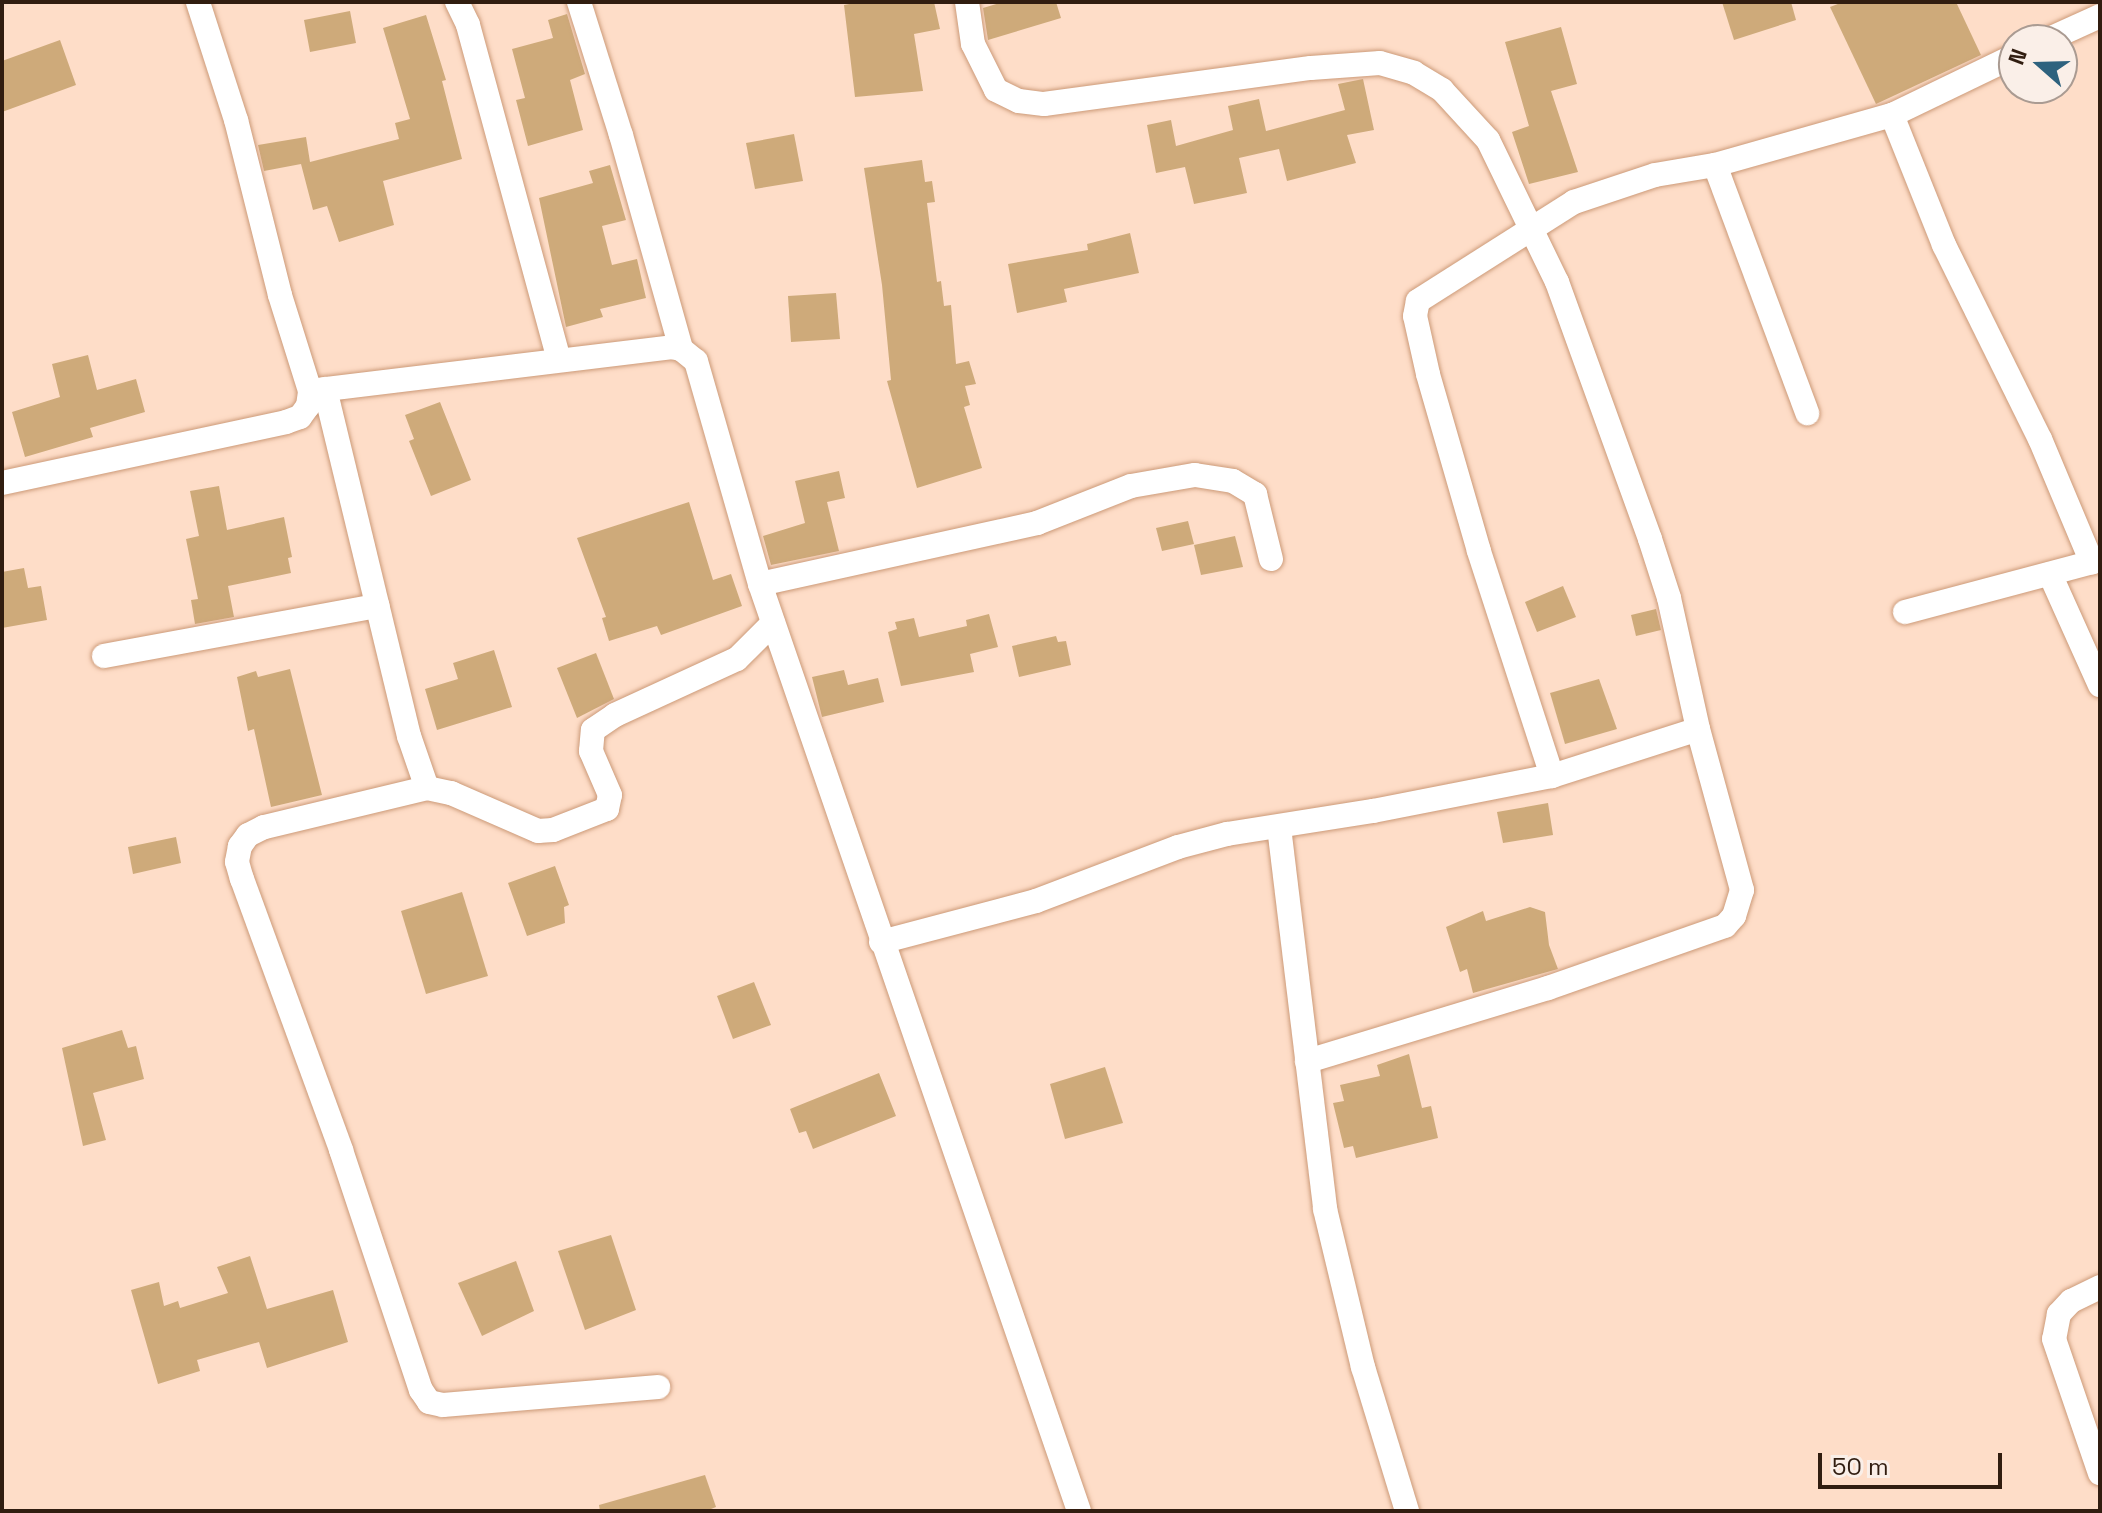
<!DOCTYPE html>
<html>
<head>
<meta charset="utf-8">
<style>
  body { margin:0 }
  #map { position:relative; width:2102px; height:1513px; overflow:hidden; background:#feddc8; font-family:"Space Grotesk",sans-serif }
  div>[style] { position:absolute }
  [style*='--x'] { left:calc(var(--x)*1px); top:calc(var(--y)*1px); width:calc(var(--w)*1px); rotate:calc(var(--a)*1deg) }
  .building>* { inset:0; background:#ceaa7a }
  .roads { filter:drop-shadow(0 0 2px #cc9a78) drop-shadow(0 0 2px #cc9a78) }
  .minor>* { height:24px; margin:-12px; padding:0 12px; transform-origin:12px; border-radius:12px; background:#fff }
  span { translate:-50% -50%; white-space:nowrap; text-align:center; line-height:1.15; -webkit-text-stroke:8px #faefe8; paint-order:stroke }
  .frame { position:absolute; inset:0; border:4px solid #311d10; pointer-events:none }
  .north { position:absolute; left:1998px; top:24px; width:80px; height:80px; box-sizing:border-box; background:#faefe8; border:2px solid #aa9b92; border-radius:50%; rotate:290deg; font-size:22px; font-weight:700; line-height:32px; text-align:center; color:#311d10 }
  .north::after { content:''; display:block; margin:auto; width:28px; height:36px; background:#2e627e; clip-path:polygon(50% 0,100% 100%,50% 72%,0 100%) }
  .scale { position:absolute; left:1818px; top:1453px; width:184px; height:36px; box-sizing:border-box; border:4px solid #311d10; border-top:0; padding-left:10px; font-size:24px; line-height:28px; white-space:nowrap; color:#311d10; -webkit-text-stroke:6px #faefe8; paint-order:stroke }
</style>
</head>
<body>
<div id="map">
  <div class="building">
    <div style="clip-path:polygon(860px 2px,934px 2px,940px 29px,914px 34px,923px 91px,855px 97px,844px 5px)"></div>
    <div style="clip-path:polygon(1003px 2px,1056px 2px,1061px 18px,988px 40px,983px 8px)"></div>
    <div style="clip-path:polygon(1722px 2px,1791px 2px,1796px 20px,1734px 40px)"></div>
    <div style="clip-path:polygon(1843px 2px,1956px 2px,1981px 55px,1876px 104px,1830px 7px)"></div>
    <div style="clip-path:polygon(350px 11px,356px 43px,310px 52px,304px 20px)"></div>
    <div style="clip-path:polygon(567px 14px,585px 74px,570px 80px,583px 130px,528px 146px,516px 100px,525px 98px,512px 49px,553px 38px,548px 20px)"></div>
    <div style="clip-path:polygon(426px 15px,446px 80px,442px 81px,462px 159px,383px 181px,394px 225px,339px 242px,327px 206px,313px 210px,301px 164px,264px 171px,258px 145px,306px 137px,310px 162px,399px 139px,395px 123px,410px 119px,383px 28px)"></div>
    <div style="clip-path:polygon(1561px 27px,1577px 84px,1551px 91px,1578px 172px,1529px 184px,1512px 132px,1529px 126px,1505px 42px)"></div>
    <div style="clip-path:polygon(60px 40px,76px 85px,2px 112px,2px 61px)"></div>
    <div style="clip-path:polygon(1363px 79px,1374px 130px,1347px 135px,1356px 163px,1287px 181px,1279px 149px,1239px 158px,1247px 193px,1194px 204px,1185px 167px,1156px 173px,1147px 125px,1171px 120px,1176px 146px,1233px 130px,1228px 106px,1259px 99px,1266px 131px,1345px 110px,1338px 84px)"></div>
    <div style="clip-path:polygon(794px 134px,803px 181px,755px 189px,746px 143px)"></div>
    <div style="clip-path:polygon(922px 160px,925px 182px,932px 181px,935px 202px,927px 203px,937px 282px,941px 281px,944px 306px,951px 305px,956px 364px,969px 361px,976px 384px,965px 386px,970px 405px,964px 407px,982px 468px,917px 488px,887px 381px,891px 380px,882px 285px,864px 168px)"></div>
    <div style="clip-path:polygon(610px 165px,626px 220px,602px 226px,612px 265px,637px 259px,646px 298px,600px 309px,603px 317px,566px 327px,539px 198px,593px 183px,589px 171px)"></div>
    <div style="clip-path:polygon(1130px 233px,1139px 273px,1064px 289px,1067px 302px,1017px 313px,1008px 264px,1088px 250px,1087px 244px)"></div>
    <div style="clip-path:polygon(836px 293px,840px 339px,791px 342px,788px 296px)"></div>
    <div style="clip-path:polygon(88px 355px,97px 390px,136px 379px,145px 412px,90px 428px,93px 437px,25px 457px,12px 412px,60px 397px,52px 364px)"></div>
    <div style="clip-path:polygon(440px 402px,471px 480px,431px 496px,409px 441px,414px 439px,405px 415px)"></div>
    <div style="clip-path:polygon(839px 471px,845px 498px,827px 502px,839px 551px,771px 565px,763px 536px,805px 523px,795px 481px)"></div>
    <div style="clip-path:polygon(219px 486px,227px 530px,284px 517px,292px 557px,288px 558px,291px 573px,228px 586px,234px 617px,195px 624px,191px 600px,198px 599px,186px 539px,199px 536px,190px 491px)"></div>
    <div style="clip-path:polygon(689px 502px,713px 580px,731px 574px,742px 606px,661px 635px,657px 626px,609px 641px,602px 618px,606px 617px,577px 538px)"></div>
    <div style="clip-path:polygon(1188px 521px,1194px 544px,1162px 551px,1156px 528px)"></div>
    <div style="clip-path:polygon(1235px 536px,1243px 567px,1201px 575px,1194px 545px)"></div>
    <div style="clip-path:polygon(24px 568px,28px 588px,41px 586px,47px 620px,2px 628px,2px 572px)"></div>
    <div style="clip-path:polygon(1563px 586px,1576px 617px,1537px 632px,1525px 602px)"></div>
    <div style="clip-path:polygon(1656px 609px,1661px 630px,1636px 636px,1631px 615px)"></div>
    <div style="clip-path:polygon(989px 614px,998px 647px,970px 654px,974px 672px,901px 686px,888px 632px,897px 629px,895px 622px,914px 618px,919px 637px,967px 626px,966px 620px)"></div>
    <div style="clip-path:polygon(1056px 636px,1058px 642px,1066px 641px,1071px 665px,1019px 677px,1012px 646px)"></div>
    <div style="clip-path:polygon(494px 650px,512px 707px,437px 730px,425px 689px,458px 679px,453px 663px)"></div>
    <div style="clip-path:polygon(596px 653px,614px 699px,577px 718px,557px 668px)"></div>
    <div style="clip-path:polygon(290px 669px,322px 795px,271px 807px,254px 729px,248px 731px,237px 677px,256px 671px,258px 677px)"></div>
    <div style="clip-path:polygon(844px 670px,848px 685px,878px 678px,884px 702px,822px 717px,812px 677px)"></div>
    <div style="clip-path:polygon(1599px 679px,1617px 729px,1565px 744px,1550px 693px)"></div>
    <div style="clip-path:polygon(1548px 803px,1553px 835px,1503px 843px,1497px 812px)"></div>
    <div style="clip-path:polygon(176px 837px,181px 863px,133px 874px,128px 847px)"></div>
    <div style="clip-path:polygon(555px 866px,569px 905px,564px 907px,565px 923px,527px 936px,508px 883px)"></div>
    <div style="clip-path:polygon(462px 892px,488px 976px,426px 994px,401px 911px)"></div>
    <div style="clip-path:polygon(1530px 907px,1545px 912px,1549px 945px,1558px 969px,1473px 993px,1467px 969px,1460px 972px,1446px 927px,1483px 911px,1486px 921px)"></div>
    <div style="clip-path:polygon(754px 982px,771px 1025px,733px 1039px,717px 996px)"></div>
    <div style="clip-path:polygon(122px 1030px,128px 1048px,136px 1046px,144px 1079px,93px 1093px,106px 1140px,83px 1146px,62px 1048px)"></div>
    <div style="clip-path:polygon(1409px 1054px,1422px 1108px,1431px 1106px,1438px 1138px,1356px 1158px,1353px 1146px,1344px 1148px,1333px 1103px,1344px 1101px,1340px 1085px,1380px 1076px,1377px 1065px)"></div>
    <div style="clip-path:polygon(1105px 1067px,1123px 1123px,1065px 1139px,1050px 1084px)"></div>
    <div style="clip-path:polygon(879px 1073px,896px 1116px,813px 1149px,806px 1131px,799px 1133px,790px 1109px)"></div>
    <div style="clip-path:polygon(611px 1235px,636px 1310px,585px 1330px,558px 1251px)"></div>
    <div style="clip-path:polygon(250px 1256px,267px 1309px,333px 1290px,348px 1342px,267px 1368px,259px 1342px,197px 1360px,200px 1371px,158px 1384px,131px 1290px,159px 1282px,164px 1306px,178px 1301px,180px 1308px,228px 1293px,217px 1267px)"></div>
    <div style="clip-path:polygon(516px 1261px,534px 1311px,482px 1336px,458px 1283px)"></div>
    <div style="clip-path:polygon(705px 1475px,716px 1507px,706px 1511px,600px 1511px,599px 1505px)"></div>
  </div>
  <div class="roads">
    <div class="minor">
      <div style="--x:457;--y:2;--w:25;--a:64"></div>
      <div style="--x:468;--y:25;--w:346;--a:74.8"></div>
      <div style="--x:579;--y:2;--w:139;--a:72.5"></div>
      <div style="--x:621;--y:135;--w:222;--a:74.3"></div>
      <div style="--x:967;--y:2;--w:42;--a:81.9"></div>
      <div style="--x:973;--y:44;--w:51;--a:63.4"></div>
      <div style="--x:996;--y:90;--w:25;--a:26"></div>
      <div style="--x:1019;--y:101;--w:25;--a:7"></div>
      <div style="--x:1044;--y:104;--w:269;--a:-7.7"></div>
      <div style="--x:1311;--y:68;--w:69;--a:-4.1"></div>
      <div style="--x:1380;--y:63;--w:35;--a:16"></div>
      <div style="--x:1414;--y:73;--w:33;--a:31"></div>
      <div style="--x:1442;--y:90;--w:68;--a:47.4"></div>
      <div style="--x:1488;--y:140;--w:158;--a:64.1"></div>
      <div style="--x:1557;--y:282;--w:273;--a:70.1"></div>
      <div style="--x:1650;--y:539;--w:62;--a:72.1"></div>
      <div style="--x:1669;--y:598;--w:134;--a:77.5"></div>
      <div style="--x:1698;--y:729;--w:167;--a:74.7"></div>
      <div style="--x:1742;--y:890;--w:27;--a:107"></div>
      <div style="--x:1734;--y:916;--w:13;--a:132"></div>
      <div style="--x:1725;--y:926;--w:188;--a:160.7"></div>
      <div style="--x:1548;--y:988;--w:252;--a:163.1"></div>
      <div style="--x:2047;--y:40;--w:58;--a:-24.4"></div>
      <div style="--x:1892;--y:115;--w:140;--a:68.2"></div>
      <div style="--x:1944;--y:245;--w:216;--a:63.7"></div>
      <div style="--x:2040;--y:439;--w:134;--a:67.2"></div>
      <div style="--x:1715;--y:165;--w:265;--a:69.6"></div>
      <div style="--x:325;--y:389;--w:357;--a:76.4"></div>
      <div style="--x:409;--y:736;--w:55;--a:70.9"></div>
      <div style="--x:427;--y:788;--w:168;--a:166.5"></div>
      <div style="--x:264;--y:827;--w:18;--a:153"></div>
      <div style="--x:248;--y:835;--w:14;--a:126"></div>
      <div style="--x:240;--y:846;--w:16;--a:101"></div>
      <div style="--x:237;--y:862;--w:18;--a:74"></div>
      <div style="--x:242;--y:879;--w:289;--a:69.9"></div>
      <div style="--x:341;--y:1150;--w:253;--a:71.6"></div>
      <div style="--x:421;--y:1390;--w:14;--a:56"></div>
      <div style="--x:429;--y:1402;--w:14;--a:12"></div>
      <div style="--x:443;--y:1405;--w:216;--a:-4.8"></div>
      <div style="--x:310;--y:391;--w:365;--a:-6.9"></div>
      <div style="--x:672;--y:347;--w:9;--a:13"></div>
      <div style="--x:681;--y:349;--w:19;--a:39"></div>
      <div style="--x:696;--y:361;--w:232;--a:74"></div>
      <div style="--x:760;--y:584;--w:980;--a:71.01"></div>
      <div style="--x:2;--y:483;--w:290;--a:-12.1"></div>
      <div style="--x:286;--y:422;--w:15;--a:-20"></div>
      <div style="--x:300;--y:417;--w:14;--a:-54"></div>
      <div style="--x:308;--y:406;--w:15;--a:-82"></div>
      <div style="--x:310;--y:391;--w:101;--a:-107.4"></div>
      <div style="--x:280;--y:295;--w:180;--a:-104.1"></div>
      <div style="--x:236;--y:120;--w:124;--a:-107.9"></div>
      <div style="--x:2050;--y:574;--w:122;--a:65.8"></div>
      <div style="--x:760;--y:584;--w:284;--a:-12.4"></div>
      <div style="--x:1037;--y:523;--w:101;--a:-21.5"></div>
      <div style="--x:1131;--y:486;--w:65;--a:-9.8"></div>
      <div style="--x:1195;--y:475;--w:38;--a:9"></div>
      <div style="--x:1233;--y:481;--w:26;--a:31"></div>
      <div style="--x:1255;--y:494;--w:67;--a:76.2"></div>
      <div style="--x:1905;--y:612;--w:202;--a:-14.9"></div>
      <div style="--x:104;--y:656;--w:278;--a:-10.4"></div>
      <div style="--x:1552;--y:776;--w:237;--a:-108"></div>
      <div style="--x:1479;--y:551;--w:184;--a:-106.1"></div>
      <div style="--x:1428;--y:374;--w:59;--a:-102.6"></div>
      <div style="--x:1415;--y:316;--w:15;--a:-79"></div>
      <div style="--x:1418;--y:301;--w:185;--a:-32.4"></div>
      <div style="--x:1574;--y:202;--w:85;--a:-18.4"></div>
      <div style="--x:1655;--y:175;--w:61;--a:-9.5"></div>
      <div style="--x:1715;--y:165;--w:184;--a:-15.8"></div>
      <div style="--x:1892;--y:115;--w:136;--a:-25.8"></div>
      <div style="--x:427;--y:788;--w:25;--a:12"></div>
      <div style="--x:451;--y:793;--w:95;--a:23.6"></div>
      <div style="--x:538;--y:831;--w:15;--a:-4"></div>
      <div style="--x:553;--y:830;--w:58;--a:-21.3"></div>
      <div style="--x:607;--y:809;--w:14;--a:-78"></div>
      <div style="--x:610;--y:795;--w:48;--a:-113.4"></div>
      <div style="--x:591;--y:751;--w:21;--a:-85"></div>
      <div style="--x:593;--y:730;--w:27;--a:-34"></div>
      <div style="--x:615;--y:715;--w:134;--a:-24.7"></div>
      <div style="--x:737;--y:659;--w:51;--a:-45"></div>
      <div style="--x:1279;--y:827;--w:385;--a:83.1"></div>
      <div style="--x:1325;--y:1209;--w:163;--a:76.5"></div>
      <div style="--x:1363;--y:1367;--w:151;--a:73"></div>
      <div style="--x:881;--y:942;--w:160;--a:-14.8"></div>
      <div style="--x:1036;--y:901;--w:152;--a:-20.8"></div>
      <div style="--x:1178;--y:847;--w:51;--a:-14.9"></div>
      <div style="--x:1227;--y:834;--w:148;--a:-9"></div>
      <div style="--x:1373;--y:811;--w:182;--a:-11.1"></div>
      <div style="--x:1552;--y:776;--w:153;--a:-17.8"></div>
      <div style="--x:2100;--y:1287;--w:32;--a:154"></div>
      <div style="--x:2071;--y:1301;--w:18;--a:133"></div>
      <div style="--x:2059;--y:1314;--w:25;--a:101"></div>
      <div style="--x:2054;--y:1339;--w:142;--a:71.1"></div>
    </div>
  </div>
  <div class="frame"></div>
  <div class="north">N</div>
  <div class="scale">50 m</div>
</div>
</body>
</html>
